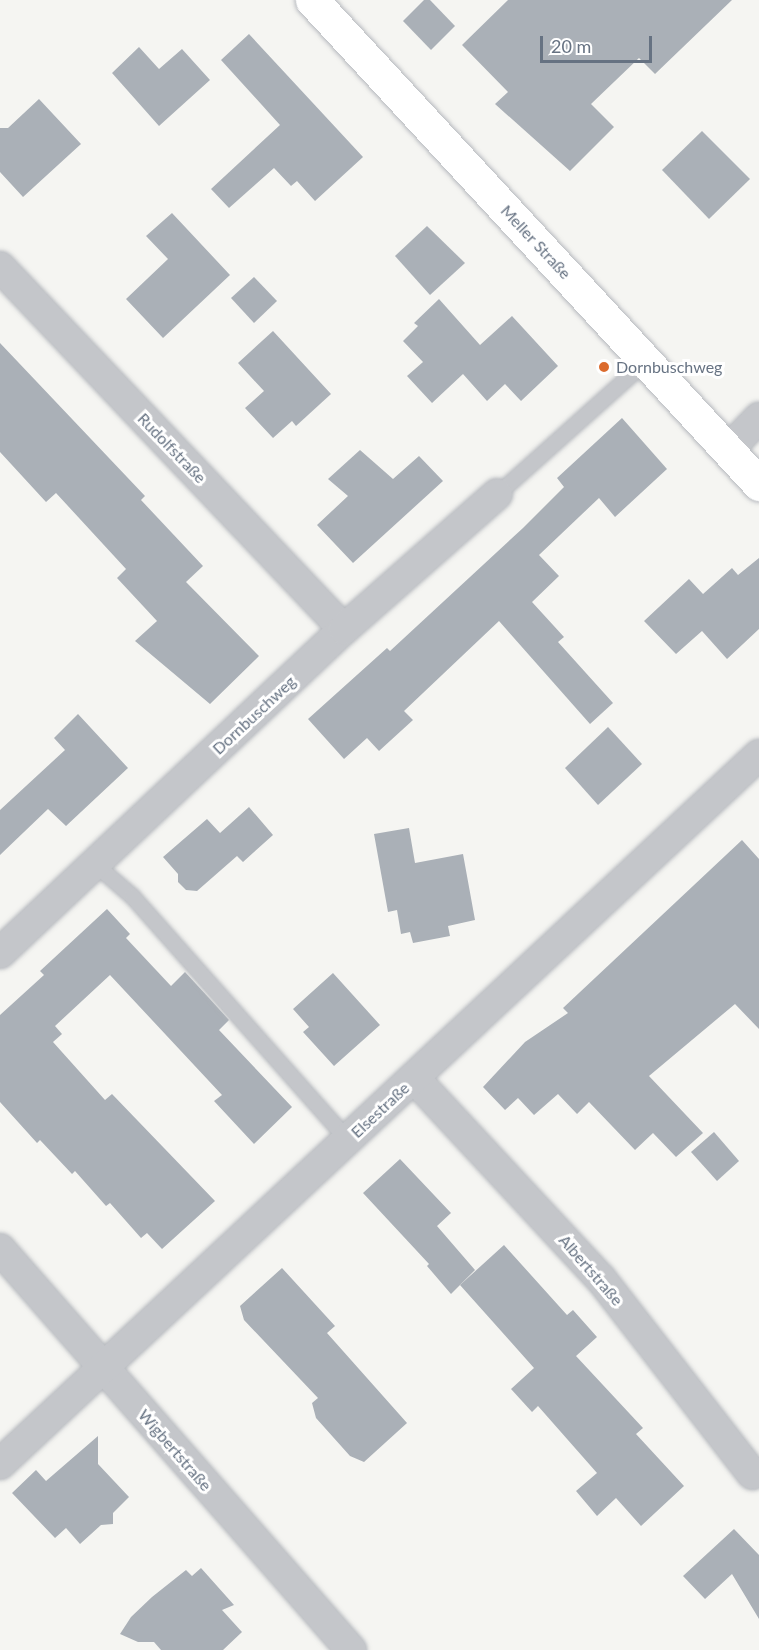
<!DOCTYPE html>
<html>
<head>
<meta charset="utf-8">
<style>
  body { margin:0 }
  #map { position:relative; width:759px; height:1650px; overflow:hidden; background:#f5f5f2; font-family:Lato,sans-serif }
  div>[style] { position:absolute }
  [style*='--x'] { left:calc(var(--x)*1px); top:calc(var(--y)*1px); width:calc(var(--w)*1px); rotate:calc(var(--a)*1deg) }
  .building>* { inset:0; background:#aab0b7 }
  .roads { filter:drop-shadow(0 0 2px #b6b9be) drop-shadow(0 0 2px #b6b9be) }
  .service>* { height:15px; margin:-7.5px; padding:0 7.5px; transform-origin:7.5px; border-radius:7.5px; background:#c4c6ca }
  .minor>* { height:30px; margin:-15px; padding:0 15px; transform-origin:15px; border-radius:15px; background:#c4c6ca }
  .secondary>* { height:33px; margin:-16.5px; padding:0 16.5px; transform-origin:16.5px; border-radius:16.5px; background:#fff }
  .dots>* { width:16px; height:16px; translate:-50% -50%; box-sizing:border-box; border:3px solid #fff; border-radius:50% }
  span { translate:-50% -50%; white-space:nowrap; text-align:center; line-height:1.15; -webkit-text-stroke:6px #fff; paint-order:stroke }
  .street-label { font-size:16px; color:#667282 }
  .poi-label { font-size:16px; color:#667282 }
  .left { translate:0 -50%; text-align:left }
  .scale { position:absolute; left:540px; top:36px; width:112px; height:27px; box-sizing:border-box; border:3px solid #667282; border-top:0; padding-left:8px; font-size:18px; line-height:21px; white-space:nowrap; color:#667282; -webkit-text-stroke:4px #fff; paint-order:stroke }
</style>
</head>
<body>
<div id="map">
  <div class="building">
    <div style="clip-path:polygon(424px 0,430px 0,455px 26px,431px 50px,403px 21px)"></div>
    <div style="clip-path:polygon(508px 0,732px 0,655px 74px,639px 58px,591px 104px,614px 127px,570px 171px,495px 104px,508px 92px,462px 45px)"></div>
    <div style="clip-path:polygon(249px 34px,363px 157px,315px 201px,297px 181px,291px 186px,274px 168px,229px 208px,211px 189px,280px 125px,221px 60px)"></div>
    <div style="clip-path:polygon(139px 47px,159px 69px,182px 49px,210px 80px,159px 126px,112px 73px)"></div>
    <div style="clip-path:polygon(39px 99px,81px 144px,23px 197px,0 172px,0 128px,8px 128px)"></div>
    <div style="clip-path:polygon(702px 131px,750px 179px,709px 219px,662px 170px)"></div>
    <div style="clip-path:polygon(172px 213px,230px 275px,163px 338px,126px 299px,168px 259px,146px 236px)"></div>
    <div style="clip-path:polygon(427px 226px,465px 263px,430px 295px,395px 256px)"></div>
    <div style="clip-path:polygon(254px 277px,277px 301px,254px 323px,231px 298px)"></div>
    <div style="clip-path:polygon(439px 299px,480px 345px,512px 316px,558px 366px,521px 401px,505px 384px,487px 401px,463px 374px,432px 403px,407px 376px,423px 362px,403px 341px,418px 326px,414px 323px)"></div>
    <div style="clip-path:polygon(273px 331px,331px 394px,296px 426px,292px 421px,273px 438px,245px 408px,264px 391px,238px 363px)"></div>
    <div style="clip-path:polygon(0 343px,145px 496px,141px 500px,203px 566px,186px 582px,259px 656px,210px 704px,135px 641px,157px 621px,117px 578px,126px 569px,56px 493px,46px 502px,0 452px)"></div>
    <div style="clip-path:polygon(622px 418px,667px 469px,615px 517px,599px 498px,539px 555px,559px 576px,532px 602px,564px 637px,558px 642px,613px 703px,590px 724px,499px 621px,404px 711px,413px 720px,379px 751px,367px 738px,344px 759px,308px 719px,387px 648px,390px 651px,523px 528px,564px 487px,557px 478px)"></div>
    <div style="clip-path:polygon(360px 450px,393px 479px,419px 456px,443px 481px,353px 563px,317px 525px,348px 496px,328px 479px)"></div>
    <div style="clip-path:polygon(759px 558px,759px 629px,727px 659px,702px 631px,676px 654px,644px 621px,689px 579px,703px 594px,732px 568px,738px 575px)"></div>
    <div style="clip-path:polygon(78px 714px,128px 768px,66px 826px,48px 809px,0 855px,0 810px,65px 750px,54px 738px)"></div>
    <div style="clip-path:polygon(608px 727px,642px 764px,598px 805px,565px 768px)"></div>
    <div style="clip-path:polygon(249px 807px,273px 835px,243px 862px,237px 856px,197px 891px,186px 890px,178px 882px,178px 874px,163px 857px,207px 819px,220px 833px)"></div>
    <div style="clip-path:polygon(409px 828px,415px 863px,463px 854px,475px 920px,448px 926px,450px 936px,413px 943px,410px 932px,401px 934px,397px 910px,388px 912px,374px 834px)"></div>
    <div style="clip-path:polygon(742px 840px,759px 859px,759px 1029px,735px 1004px,649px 1076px,703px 1133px,676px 1157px,653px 1133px,635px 1150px,589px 1102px,577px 1114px,558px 1094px,534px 1115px,518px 1098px,505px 1110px,483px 1087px,525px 1042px,568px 1013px,563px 1008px)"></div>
    <div style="clip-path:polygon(107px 909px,130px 934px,126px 938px,171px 986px,185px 972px,209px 998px,229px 1020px,219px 1030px,292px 1107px,254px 1144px,214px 1101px,222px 1095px,110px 975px,55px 1026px,62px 1034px,53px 1042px,105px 1100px,112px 1094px,215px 1201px,162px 1249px,147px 1233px,141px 1238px,110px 1203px,106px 1206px,75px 1171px,72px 1174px,40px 1140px,37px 1143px,0 1102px,0 1015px,44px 975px,40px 971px)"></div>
    <div style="clip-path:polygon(333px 973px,380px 1025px,334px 1066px,303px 1032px,309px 1027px,293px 1009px)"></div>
    <div style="clip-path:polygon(714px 1132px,739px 1161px,717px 1181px,691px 1152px)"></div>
    <div style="clip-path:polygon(400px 1159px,451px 1213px,437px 1226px,475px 1270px,451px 1294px,427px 1266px,429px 1264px,363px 1193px)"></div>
    <div style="clip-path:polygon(504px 1245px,567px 1315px,573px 1310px,597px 1337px,576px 1356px,643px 1428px,636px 1434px,684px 1486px,641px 1526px,616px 1498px,597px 1516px,576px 1491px,597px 1473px,538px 1406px,532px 1412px,511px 1389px,534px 1368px,460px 1285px)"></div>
    <div style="clip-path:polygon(282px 1268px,335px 1326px,327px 1333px,407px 1423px,364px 1462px,350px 1456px,316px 1418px,312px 1403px,318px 1398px,244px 1320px,240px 1306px)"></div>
    <div style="clip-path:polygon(98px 1436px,98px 1464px,129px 1497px,113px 1513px,113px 1524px,101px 1525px,80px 1544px,66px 1528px,55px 1538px,12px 1493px,36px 1470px,46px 1481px)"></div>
    <div style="clip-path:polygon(734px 1529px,759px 1555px,759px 1619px,732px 1574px,705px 1599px,683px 1576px)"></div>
    <div style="clip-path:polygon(201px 1568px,234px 1605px,222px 1610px,242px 1632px,223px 1650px,161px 1650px,154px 1642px,138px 1642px,120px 1634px,131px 1617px,152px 1597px,186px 1570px,192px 1576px)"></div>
  </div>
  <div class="roads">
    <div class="service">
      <div style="--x:497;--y:494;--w:200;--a:-41.8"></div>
      <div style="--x:95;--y:864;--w:49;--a:40.9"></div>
      <div style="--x:132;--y:896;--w:326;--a:48.5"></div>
    </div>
    <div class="minor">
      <div style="--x:0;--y:267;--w:499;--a:46.5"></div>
      <div style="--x:728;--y:450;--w:45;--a:-45.9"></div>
      <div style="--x:0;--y:953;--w:473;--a:-43.3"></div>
      <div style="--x:344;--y:629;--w:204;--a:-41.4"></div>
      <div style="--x:415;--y:1079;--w:273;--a:47.1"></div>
      <div style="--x:601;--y:1279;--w:247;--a:52.2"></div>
      <div style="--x:0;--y:1249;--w:533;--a:48.8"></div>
      <div style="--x:0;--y:1464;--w:1039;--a:-43.05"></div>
    </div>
    <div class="secondary">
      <div style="--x:312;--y:0;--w:659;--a:47.28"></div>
    </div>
  </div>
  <div class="dots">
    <div style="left:604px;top:367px;background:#db6b2d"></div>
  </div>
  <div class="street-label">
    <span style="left:536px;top:242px;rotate:47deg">Meller Straße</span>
    <span style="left:172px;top:448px;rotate:46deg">Rudolfstraße</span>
    <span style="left:254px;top:715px;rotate:-43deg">Dornbuschweg</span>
    <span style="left:380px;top:1110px;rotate:-43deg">Elsestraße</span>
    <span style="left:591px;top:1270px;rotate:49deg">Albertstraße</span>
    <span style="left:175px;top:1450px;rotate:49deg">Wigbertstraße</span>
  </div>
  <div class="poi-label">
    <span class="left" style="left:616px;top:367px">Dornbuschweg</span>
  </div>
  <div class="scale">20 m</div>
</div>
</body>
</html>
